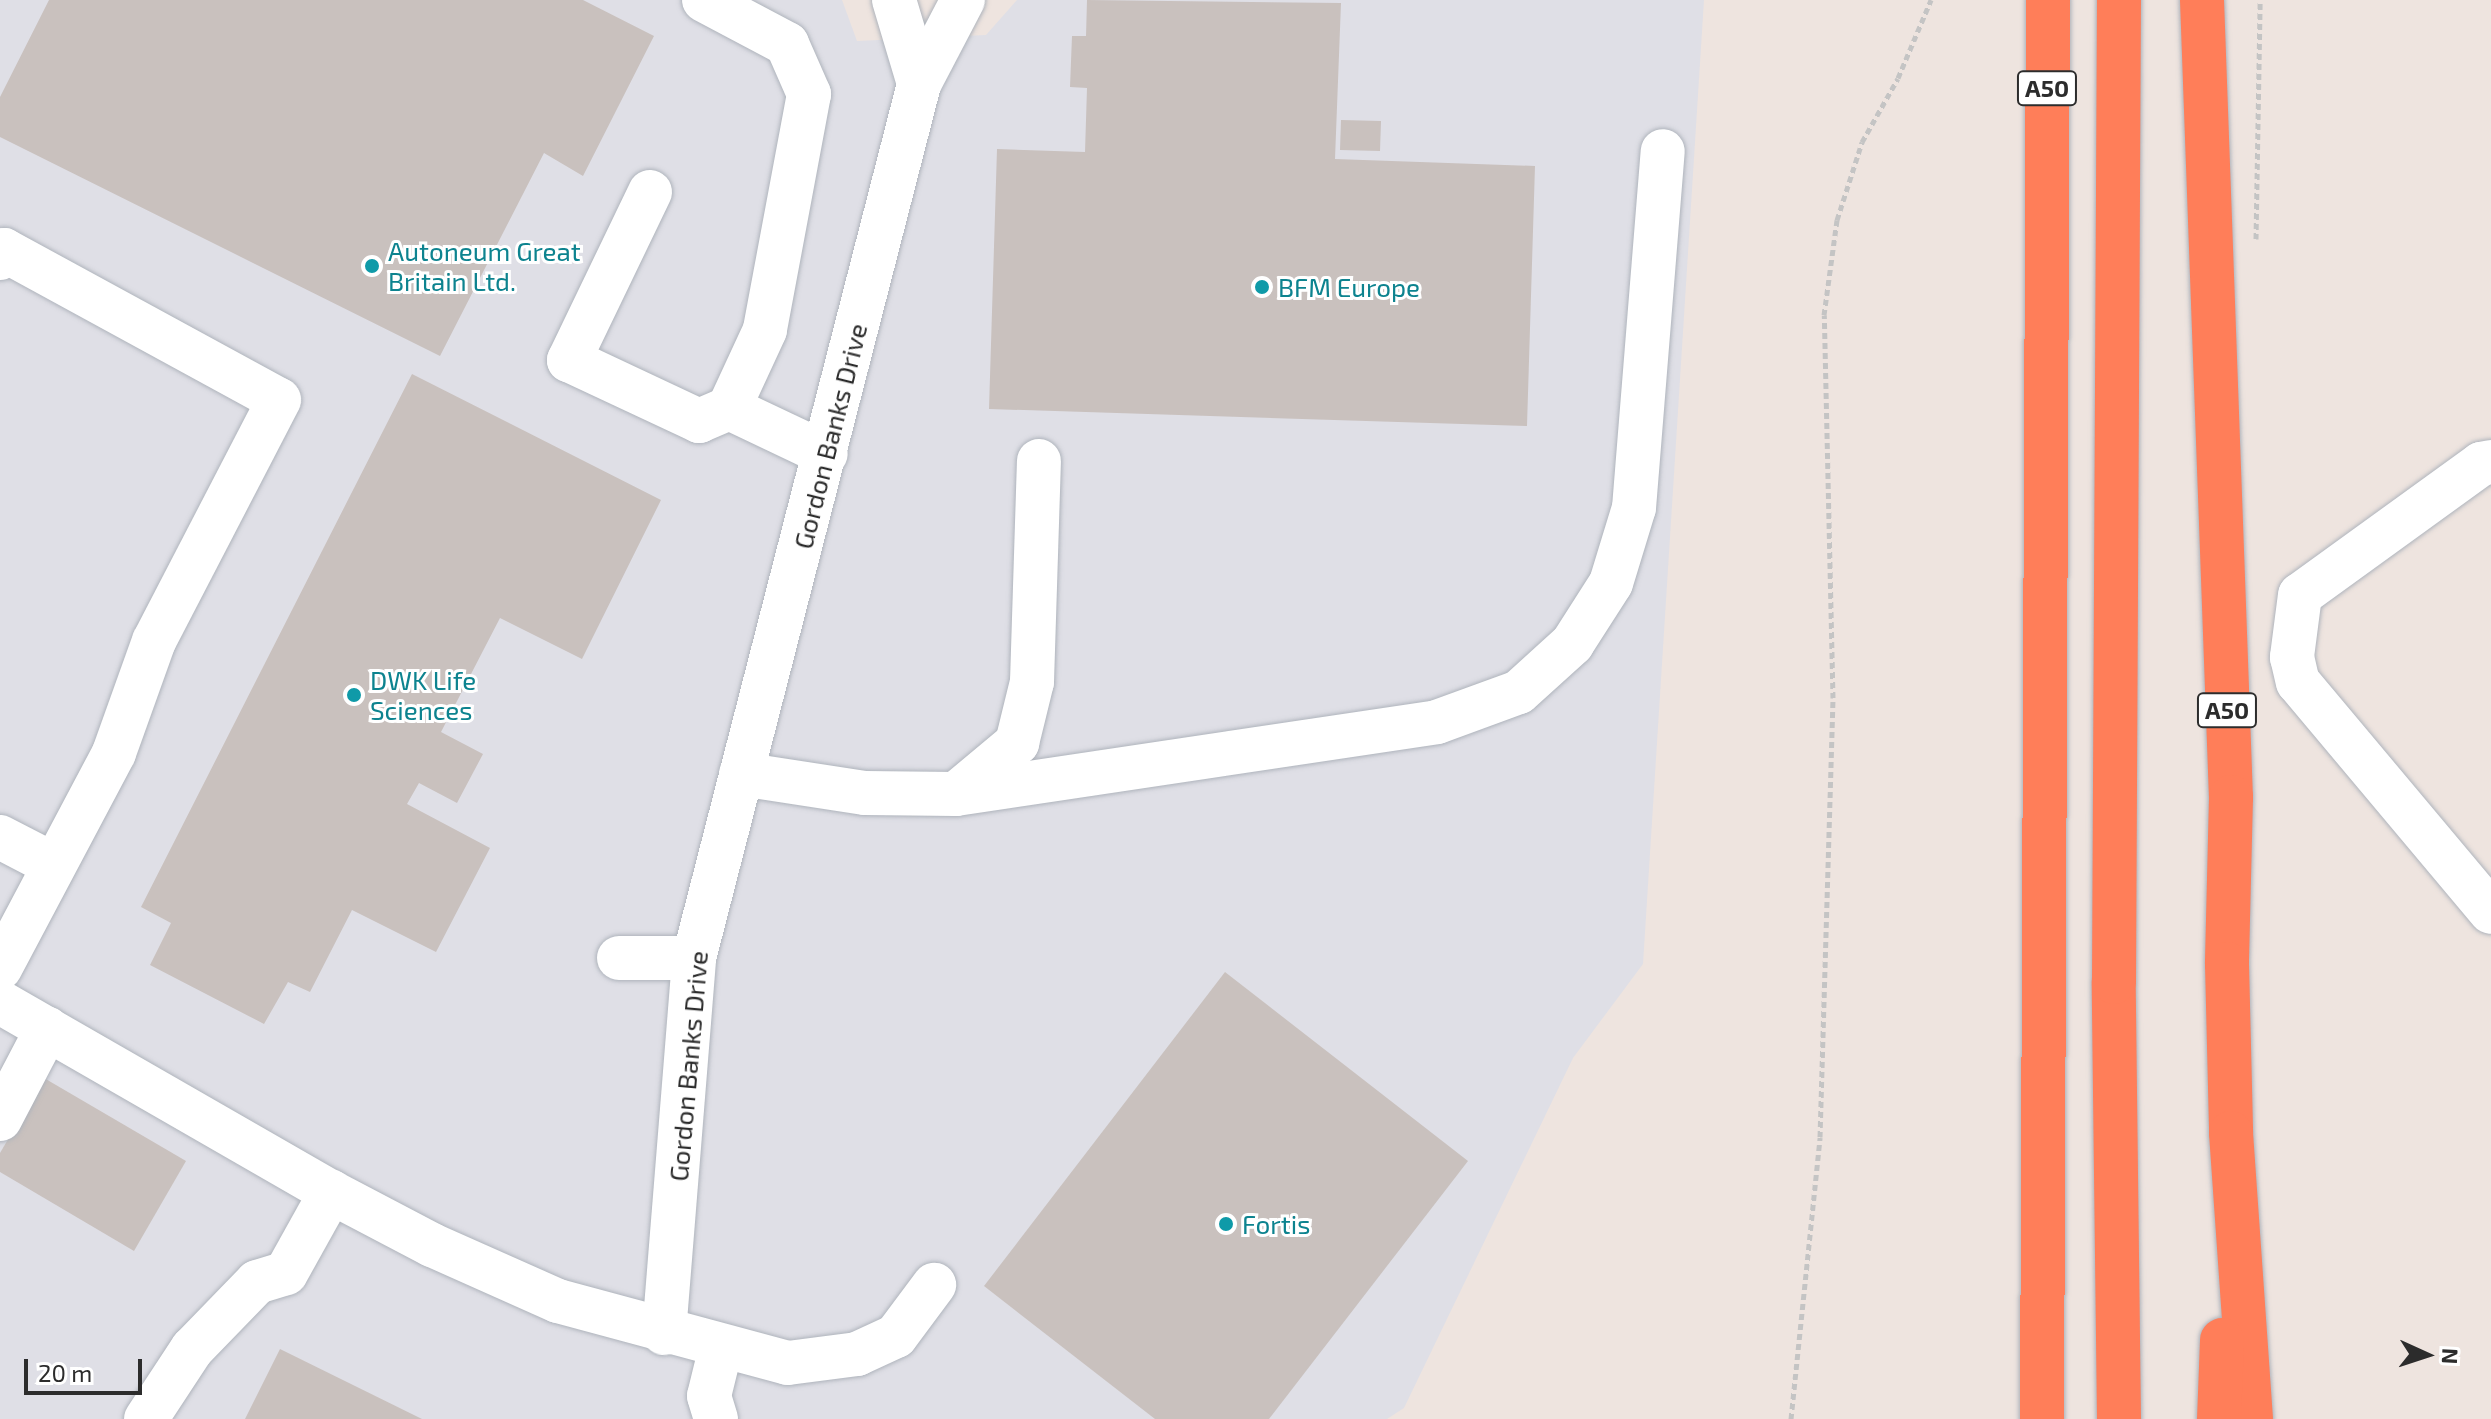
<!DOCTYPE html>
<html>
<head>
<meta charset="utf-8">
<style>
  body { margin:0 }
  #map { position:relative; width:2491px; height:1419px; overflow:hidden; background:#eee4df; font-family:"Exo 2",sans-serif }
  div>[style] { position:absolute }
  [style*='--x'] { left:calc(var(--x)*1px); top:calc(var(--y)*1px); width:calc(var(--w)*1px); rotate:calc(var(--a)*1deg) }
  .industrial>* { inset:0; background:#dfdfe6 }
  .building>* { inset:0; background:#c9c1be }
  .path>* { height:5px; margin-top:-2.5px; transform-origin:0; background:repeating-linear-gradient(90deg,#c4c4c4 0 6px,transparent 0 10px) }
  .roads { filter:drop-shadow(0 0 2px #afb4bc) drop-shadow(0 0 2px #afb4bc) }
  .minor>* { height:44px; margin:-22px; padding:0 22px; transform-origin:22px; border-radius:22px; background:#fff }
  .highway>* { height:44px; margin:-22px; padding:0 22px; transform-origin:22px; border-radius:22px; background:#ff7e59 }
  .dots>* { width:22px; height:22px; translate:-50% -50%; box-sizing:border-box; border:4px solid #fff; border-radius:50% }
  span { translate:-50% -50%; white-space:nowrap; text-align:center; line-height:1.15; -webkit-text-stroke:6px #fff; paint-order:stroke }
  .shield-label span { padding:2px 6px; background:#fff; border:2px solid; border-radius:6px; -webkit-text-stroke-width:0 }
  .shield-label { font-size:24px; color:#2c2c2c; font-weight:700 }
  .culture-label { font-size:26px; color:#0d838f }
  .left { translate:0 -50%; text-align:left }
  .street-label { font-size:26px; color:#2c2c2c }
  .north { position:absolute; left:2387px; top:1315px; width:80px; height:80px; -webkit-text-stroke:6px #fff; paint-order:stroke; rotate:93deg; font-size:22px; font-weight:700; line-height:32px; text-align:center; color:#2c2c2c }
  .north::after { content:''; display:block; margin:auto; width:28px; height:36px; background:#2c2c2c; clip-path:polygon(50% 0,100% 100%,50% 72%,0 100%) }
  .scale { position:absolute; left:24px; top:1359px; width:118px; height:36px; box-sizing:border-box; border:4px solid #2c2c2c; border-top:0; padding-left:10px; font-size:24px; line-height:28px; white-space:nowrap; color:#2c2c2c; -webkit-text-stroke:6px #fff; paint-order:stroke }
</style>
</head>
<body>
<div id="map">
  <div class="industrial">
    <div style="clip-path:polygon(0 0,842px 0,857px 41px,986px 35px,1017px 0,1704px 0,1643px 964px,1573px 1058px,1404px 1408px,1387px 1419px,0 1419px)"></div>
  </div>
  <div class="building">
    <div style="clip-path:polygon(49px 0,583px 0,654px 36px,583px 176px,544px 153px,440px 356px,0 137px,0 97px)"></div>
    <div style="clip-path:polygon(1087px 0,1341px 3px,1335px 159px,1535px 166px,1527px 426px,989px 409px,997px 149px,1085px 152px,1087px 88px,1070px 87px,1072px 36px,1086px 36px)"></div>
    <div style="clip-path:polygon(1341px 120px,1381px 121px,1380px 151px,1340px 150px)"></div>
    <div style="clip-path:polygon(412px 374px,661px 500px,582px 659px,500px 618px,441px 732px,483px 754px,457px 803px,419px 783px,407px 804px,490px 848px,436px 952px,352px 910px,310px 992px,288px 982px,264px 1024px,150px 965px,171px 923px,141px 907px)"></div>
    <div style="clip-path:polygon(1225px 972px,1468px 1161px,1269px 1419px,1155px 1419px,984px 1286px)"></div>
    <div style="clip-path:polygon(44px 1078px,186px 1161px,134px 1251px,0 1172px,0 1153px)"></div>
    <div style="clip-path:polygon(280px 1349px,422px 1419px,245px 1419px)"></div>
  </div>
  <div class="path">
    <div style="--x:2256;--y:239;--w:239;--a:-89"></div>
    <div style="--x:1791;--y:1419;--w:283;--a:-84.1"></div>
    <div style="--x:1820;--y:1137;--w:439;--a:-88.3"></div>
    <div style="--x:1833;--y:698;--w:383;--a:-91.3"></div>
    <div style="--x:1824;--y:315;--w:96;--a:-82.2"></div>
    <div style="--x:1837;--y:220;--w:82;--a:-72.2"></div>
    <div style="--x:1862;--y:142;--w:73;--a:-60.6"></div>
    <div style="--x:1898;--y:78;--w:85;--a:-67.1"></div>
  </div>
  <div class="roads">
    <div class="minor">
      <div style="--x:704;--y:0;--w:94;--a:27.9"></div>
      <div style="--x:787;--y:44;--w:55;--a:66.3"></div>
      <div style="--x:809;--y:94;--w:240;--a:100.6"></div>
      <div style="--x:765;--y:330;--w:86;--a:114.8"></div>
      <div style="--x:729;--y:408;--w:107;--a:25.4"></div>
      <div style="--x:894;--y:0;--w:88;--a:73.4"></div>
      <div style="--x:650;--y:192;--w:187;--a:115.7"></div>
      <div style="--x:569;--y:360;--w:144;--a:25.1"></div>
      <div style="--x:699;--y:421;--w:33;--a:-23"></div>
      <div style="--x:0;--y:258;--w:9;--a:-63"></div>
      <div style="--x:4;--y:250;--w:313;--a:28.6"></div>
      <div style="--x:279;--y:400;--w:271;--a:117.4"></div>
      <div style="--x:154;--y:641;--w:119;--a:109.7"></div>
      <div style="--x:114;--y:753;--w:243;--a:117.9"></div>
      <div style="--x:2491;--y:462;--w:10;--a:169"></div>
      <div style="--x:2481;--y:464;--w:223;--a:144.1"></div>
      <div style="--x:2300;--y:595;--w:63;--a:97.4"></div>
      <div style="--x:2292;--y:657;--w:26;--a:77"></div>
      <div style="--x:2298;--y:682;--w:300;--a:50"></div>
      <div style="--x:741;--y:774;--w:125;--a:8.7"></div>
      <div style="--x:865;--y:793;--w:91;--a:0.6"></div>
      <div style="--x:956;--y:794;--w:486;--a:-8.5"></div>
      <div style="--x:1437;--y:722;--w:87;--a:-20.1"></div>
      <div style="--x:1519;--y:692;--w:72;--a:-42.2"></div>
      <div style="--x:1572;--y:644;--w:72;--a:-57.4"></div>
      <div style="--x:1611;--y:583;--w:78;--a:-73"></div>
      <div style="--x:1634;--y:508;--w:358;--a:-85.4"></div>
      <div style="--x:956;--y:794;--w:80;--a:-39.9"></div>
      <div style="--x:1017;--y:743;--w:63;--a:-76.2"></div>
      <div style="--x:1032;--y:682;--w:221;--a:-88.2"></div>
      <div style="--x:0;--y:837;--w:59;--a:27.4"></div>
      <div style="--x:619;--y:958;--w:75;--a:0"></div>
      <div style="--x:0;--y:1002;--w:382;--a:29.9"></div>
      <div style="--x:331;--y:1192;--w:114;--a:27.7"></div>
      <div style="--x:432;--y:1245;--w:138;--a:24"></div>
      <div style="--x:558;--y:1301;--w:238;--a:15.1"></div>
      <div style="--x:788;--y:1363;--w:70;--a:-7.4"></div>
      <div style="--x:857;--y:1354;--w:43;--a:-24.8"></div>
      <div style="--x:896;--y:1336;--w:64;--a:-53.3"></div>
      <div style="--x:0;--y:1119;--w:102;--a:-62.4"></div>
      <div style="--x:664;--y:1333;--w:376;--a:-85.4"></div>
      <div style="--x:694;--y:958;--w:902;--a:-75.56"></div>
      <div style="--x:919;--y:84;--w:95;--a:-62.4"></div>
      <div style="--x:146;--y:1419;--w:84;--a:-56.7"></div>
      <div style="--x:192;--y:1349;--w:93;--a:-45.9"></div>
      <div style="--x:257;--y:1282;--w:30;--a:-17"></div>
      <div style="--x:286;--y:1273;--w:93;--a:-60.9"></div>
      <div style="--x:716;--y:1419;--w:24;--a:-107"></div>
      <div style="--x:709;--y:1396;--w:50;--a:-76.2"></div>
    </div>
    <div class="highway">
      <div style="--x:2202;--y:0;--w:798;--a:87.92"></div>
      <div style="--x:2231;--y:797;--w:167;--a:91.4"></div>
      <div style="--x:2227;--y:964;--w:169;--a:88.6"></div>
      <div style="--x:2231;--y:1133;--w:287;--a:86"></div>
      <div style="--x:2042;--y:1419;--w:1419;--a:-89.76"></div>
      <div style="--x:2119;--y:1419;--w:437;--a:-90.7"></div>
      <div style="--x:2114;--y:982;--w:982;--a:-89.71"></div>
      <div style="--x:2219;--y:1419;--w:79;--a:-87.8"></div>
    </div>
  </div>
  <div class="dots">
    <div style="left:372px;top:266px;background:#0f9aa8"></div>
    <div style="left:1262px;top:287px;background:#0f9aa8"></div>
    <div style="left:354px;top:695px;background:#0f9aa8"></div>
    <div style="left:1226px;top:1224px;background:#0f9aa8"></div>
  </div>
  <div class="shield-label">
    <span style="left:2047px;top:88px">A50</span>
    <span style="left:2227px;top:710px">A50</span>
  </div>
  <div class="culture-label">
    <span class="left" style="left:388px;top:266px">Autoneum Great<br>Britain Ltd.</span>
    <span class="left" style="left:1278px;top:287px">BFM Europe</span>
    <span class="left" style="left:370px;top:695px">DWK Life<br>Sciences</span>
    <span class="left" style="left:1242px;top:1224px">Fortis</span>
  </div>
  <div class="street-label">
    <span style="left:830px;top:436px;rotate:-76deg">Gordon Banks Drive</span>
    <span style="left:688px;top:1066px;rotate:-85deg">Gordon Banks Drive</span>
  </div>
  <div class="north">N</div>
  <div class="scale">20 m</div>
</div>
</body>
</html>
